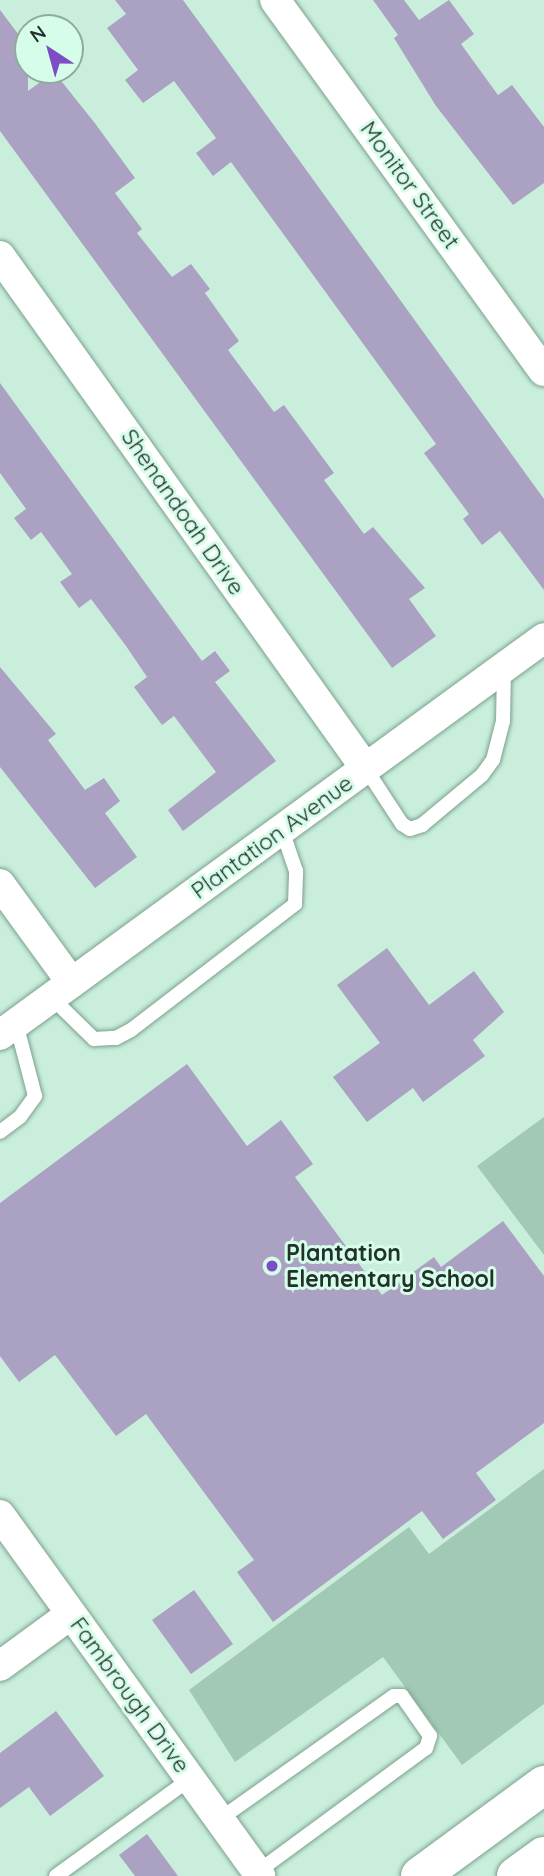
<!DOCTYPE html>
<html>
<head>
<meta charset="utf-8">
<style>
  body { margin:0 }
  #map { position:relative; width:544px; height:1876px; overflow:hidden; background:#c9efdc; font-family:Quicksand,sans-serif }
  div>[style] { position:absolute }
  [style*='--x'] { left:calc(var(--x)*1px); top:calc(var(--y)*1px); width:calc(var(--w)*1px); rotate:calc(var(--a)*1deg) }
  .green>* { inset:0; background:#a2c9b5 }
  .building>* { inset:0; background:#aba1c2 }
  .roads { filter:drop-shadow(0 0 2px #7ca08e) drop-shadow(0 0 2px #7ca08e) }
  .service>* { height:14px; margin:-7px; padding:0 7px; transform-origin:7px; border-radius:7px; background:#fff }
  .minor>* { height:30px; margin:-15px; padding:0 15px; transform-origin:15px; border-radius:15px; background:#fff }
  .secondary>* { height:38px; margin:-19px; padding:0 19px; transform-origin:19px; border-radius:19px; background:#fff }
  .dots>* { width:19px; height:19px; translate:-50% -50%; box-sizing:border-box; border:4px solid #d6fde9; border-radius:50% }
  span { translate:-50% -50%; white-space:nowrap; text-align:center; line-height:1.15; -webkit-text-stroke:6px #d6fde9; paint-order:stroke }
  .street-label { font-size:23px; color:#22312a }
  .poi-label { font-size:23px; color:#22312a; font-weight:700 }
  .left { translate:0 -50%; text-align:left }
  .north { position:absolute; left:14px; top:14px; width:70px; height:70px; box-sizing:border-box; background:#d6fde9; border:2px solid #8eab9d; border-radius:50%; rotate:324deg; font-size:19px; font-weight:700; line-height:28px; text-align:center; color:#22312a }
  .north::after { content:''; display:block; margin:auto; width:24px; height:32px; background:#7c4dc5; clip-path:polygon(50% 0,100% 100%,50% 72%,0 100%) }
</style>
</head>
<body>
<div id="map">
  <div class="green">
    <div style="clip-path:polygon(544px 1117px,544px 1255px,477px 1166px)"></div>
    <div style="clip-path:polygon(544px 1469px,544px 1704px,462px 1765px,383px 1657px,235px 1762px,189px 1690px,409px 1527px,429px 1554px)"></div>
  </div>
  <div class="building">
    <div style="clip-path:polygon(115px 0,183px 0,218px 48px,544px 499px,544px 590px,500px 531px,482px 545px,463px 519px,469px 514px,424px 453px,436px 444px,231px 162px,213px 176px,196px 153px,216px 138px,174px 81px,143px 103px,125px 80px,138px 70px,107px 28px,126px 14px)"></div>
    <div style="clip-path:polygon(373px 0,404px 0,419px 20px,449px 0,474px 34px,461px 44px,498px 95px,512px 85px,544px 127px,544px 183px,513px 205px,436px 106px,394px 38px,398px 35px)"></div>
    <div style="clip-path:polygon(0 10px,28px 47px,28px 91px,54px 72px,94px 122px,135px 178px,115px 193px,142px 229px,137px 233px,172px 277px,191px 264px,210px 289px,205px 293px,239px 341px,228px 350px,274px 412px,284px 405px,334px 473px,324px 480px,364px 534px,373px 527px,425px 588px,409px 599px,436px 636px,392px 668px,0 131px)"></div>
    <div style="clip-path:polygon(0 383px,202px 661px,215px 651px,230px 671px,215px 682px,276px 761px,183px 831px,168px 810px,216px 772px,174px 716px,162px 725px,134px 687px,147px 677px,126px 646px,91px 599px,79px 608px,60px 582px,72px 574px,41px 532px,31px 540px,14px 518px,26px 509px,0 473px)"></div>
    <div style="clip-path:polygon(0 667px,56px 734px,48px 740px,85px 790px,104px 778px,120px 801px,105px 813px,137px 857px,95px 888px,0 767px)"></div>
    <div style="clip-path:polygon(387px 948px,429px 1005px,474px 971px,504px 1012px,473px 1040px,485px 1056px,423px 1102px,413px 1088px,367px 1122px,333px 1077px,380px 1043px,337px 985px)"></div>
    <div style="clip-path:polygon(187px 1064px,247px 1146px,281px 1120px,313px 1164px,295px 1177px,382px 1295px,434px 1257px,441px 1267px,503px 1221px,544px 1276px,544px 1423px,476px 1473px,496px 1500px,443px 1539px,422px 1511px,273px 1622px,237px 1572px,254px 1560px,146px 1414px,116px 1436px,55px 1355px,19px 1382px,0 1356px,0 1203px)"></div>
    <div style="clip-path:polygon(194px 1590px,233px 1644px,191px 1674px,152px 1620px)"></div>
    <div style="clip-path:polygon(56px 1711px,104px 1776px,50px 1816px,29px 1787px,0 1808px,0 1753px)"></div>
    <div style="clip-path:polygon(147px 1834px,178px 1876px,135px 1876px,119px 1855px)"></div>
  </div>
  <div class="roads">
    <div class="service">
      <div style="--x:366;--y:769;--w:66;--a:56.8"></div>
      <div style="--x:402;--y:824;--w:9;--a:32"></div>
      <div style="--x:410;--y:829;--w:13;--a:-18"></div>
      <div style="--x:422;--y:825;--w:78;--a:-39.8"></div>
      <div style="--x:482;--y:775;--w:19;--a:-54"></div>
      <div style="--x:493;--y:760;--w:40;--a:-75.6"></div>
      <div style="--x:503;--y:721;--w:53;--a:-88.9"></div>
      <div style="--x:52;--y:998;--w:59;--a:44.3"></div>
      <div style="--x:94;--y:1039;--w:22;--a:-3"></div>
      <div style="--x:116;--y:1038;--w:17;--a:-28"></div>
      <div style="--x:131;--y:1030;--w:207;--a:-37.5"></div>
      <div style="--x:295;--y:904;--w:33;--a:-88"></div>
      <div style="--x:296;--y:871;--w:43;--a:-108.9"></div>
      <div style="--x:0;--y:1132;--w:25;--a:-37"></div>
      <div style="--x:20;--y:1117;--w:26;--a:-54"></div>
      <div style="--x:35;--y:1096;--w:75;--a:-104.6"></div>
      <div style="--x:220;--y:1819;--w:213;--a:-35.3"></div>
      <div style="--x:394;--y:1696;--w:8;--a:0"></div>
      <div style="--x:402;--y:1696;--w:49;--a:55"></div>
      <div style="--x:430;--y:1736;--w:13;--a:108"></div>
      <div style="--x:426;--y:1748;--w:210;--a:143.7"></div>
      <div style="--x:56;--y:1876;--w:165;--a:-35.9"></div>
    </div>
    <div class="minor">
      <div style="--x:275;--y:0;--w:458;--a:54.1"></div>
      <div style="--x:0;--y:256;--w:630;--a:54.49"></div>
      <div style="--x:0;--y:884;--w:122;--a:54"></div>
      <div style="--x:0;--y:1035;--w:673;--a:-36.12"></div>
      <div style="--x:0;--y:1515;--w:445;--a:54.2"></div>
      <div style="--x:0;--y:1666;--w:88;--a:-36.2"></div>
    </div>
    <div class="secondary">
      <div style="--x:420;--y:1876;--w:154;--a:-36.3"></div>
      <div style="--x:516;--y:1876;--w:34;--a:-36"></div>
    </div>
  </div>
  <div class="dots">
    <div style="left:272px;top:1266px;background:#7c4dc5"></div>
  </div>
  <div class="street-label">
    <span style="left:410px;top:185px;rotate:54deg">Monitor Street</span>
    <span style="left:183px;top:512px;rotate:55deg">Shenandoah Drive</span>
    <span style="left:272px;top:837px;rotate:-36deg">Plantation Avenue</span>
    <span style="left:130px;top:1695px;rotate:54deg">Fambrough Drive</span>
  </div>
  <div class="poi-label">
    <span class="left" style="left:286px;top:1266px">Plantation<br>Elementary School</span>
  </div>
  <div class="north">N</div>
</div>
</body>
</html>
